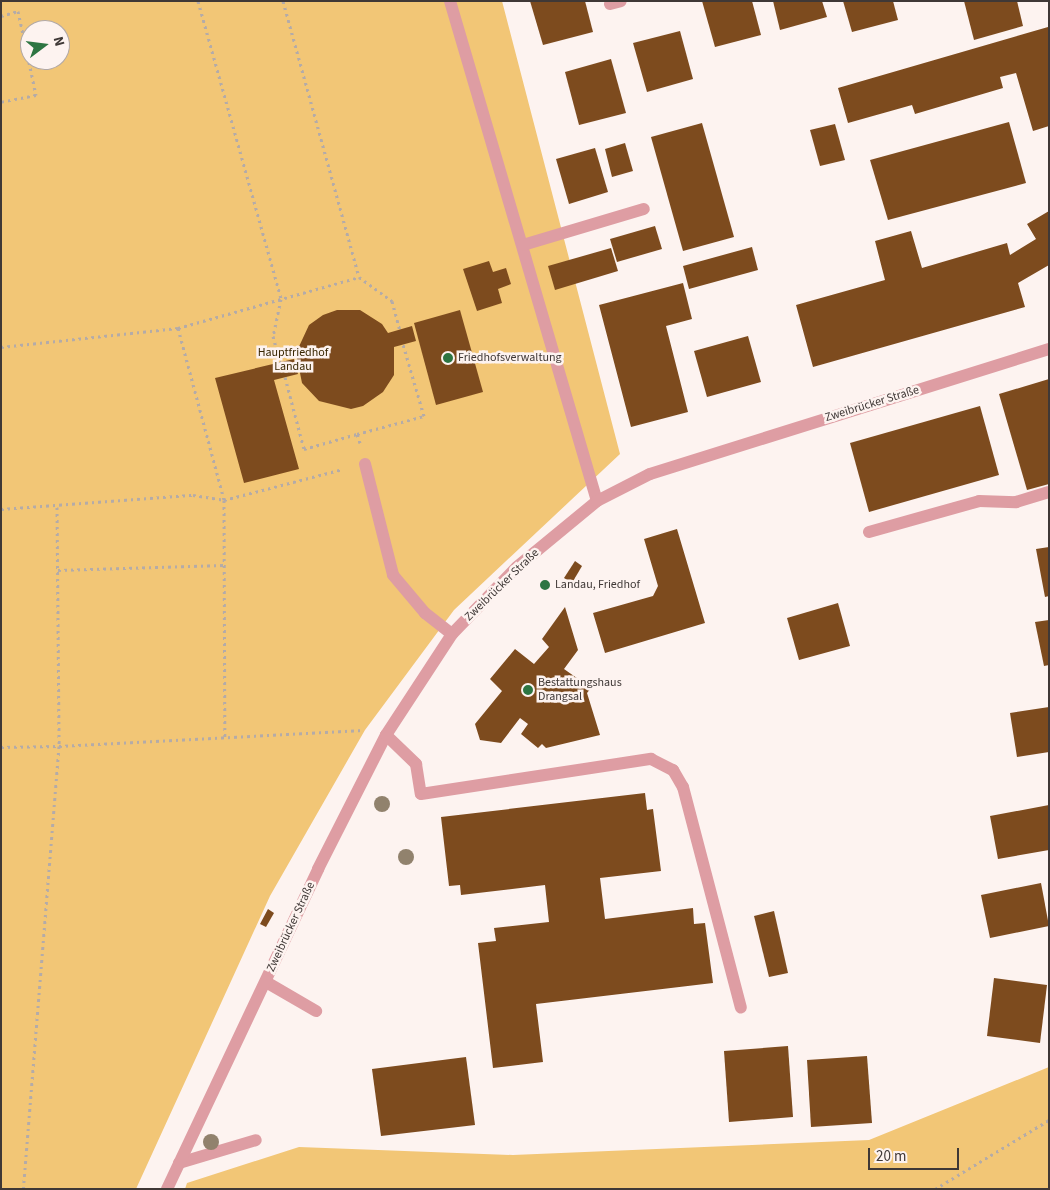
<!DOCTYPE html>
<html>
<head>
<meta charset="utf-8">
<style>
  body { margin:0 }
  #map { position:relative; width:1050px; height:1190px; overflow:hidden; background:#fdf3f0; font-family:"Source Sans 3",sans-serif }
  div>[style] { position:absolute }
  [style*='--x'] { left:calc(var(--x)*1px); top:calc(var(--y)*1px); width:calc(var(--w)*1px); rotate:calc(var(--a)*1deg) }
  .green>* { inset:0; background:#f2c676 }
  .building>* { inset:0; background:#7d4b1e }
  .path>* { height:3px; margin-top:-1.5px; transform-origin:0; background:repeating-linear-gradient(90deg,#b4aba8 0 2.5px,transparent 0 6.5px) }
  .minor>* { height:12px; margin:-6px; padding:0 6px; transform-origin:6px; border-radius:6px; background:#de9da3 }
  .trees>* { width:16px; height:16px; margin:-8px; border-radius:50%; background:#91826d }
  .dots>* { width:14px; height:14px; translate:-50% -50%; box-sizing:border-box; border:2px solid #fdf3f0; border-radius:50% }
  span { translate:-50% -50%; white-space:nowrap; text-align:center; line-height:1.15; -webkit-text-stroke:5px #fdf3f0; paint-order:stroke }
  .park-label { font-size:12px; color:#382601 }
  .poi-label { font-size:12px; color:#3f3836 }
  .left { translate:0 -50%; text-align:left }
  .street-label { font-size:12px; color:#3f3836 }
  .frame { position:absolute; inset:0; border:2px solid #3f3836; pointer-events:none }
  .north { position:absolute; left:20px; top:20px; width:50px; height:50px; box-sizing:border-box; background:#fdf3f0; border:1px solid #b1a8a6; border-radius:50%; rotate:75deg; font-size:14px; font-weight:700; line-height:20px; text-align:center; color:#3f3836 }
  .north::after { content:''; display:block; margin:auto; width:18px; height:22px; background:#2d7542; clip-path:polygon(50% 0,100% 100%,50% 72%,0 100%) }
  .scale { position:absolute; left:868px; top:1148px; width:91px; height:22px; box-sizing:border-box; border:2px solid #3f3836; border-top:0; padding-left:6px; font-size:15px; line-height:18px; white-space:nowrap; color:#3f3836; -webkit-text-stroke:4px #fdf3f0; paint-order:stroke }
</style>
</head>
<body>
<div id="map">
  <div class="green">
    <div style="clip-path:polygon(evenodd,1px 1px,502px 1px,620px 454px,454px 610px,365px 730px,270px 896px,136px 1189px,1px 1189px,1px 1px,30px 30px,60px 30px,60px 60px,30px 60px,30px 30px)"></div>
    <div style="clip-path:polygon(1049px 1067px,1049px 1189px,185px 1189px,187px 1183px,299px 1147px,513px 1155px,869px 1140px)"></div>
  </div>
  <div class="building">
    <div style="clip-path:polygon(530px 1px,585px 1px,593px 32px,543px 45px)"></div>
    <div style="clip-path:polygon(702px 1px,752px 1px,761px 35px,715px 47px)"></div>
    <div style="clip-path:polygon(773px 1px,822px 1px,827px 17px,780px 30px)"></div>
    <div style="clip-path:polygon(843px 1px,893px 1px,898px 20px,852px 32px)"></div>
    <div style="clip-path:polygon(964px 1px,1017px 1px,1023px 26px,974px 40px)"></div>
    <div style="clip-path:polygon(1048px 27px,1049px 126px,1033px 131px,1016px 73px,1000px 77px,1003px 88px,915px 114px,912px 105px,848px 123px,838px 88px)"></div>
    <div style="clip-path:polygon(680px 31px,693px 79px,647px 92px,633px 43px)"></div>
    <div style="clip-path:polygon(611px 59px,626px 113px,579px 125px,565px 72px)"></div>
    <div style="clip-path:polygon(1009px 122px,1026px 183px,888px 220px,870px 160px)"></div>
    <div style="clip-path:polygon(702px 123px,734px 237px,683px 251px,651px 137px)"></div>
    <div style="clip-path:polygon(835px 124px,845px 160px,820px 166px,810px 130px)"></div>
    <div style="clip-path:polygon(625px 143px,633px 171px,612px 177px,605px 149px)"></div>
    <div style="clip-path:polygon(595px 148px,608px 192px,569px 204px,556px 159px)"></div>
    <div style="clip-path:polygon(1049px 211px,1049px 265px,1018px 283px,1025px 307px,813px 367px,796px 305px,885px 280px,875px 241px,911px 231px,922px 268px,1007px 243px,1010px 255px,1036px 239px,1027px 224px)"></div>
    <div style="clip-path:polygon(655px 226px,662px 249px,617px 262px,610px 239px)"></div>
    <div style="clip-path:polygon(752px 247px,758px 270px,689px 289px,683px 266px)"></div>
    <div style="clip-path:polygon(611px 248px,618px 271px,555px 290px,548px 266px)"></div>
    <div style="clip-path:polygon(489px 261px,493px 272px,506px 268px,511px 284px,498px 289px,502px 303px,477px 311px,463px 269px)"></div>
    <div style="clip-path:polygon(683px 283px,692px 319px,666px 326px,688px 412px,631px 427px,599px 305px)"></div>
    <div style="clip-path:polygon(337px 310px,360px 310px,382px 324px,388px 333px,412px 326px,416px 341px,394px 347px,394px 375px,383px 392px,363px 406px,351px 409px,319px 401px,302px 383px,296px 353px,309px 325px,323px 315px)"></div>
    <div style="clip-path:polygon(460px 310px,483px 392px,436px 405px,414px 323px)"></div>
    <div style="clip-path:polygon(748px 336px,761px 382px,707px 397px,694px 351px)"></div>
    <div style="clip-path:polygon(294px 359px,298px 374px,274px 380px,299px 469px,244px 483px,215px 378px)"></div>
    <div style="clip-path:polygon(1049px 379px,1049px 484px,1027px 490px,999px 394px)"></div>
    <div style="clip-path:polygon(980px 406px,999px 475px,869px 512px,850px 443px)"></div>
    <div style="clip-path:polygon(677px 529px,705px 623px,605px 653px,593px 613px,653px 596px,658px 586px,644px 539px)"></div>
    <div style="clip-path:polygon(1049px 547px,1049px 596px,1045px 597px,1036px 549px)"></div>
    <div style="clip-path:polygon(575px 561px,582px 566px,572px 583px,564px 578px)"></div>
    <div style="clip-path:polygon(838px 603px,850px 646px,799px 660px,787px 618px)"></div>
    <div style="clip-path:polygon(565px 607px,578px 650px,564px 669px,591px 688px,587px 693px,600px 735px,546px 748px,542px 744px,538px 748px,521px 734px,528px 724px,520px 718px,501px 743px,480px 740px,475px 724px,502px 691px,490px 679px,515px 649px,534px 664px,549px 647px,542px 639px)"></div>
    <div style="clip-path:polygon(1049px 620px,1049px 665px,1044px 666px,1035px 622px)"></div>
    <div style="clip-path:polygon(1049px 707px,1049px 752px,1017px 757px,1010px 713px)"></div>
    <div style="clip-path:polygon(645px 793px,647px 810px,653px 809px,661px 871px,600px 878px,605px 919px,693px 908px,694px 924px,705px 923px,713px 983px,536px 1004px,543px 1062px,493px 1068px,478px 943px,496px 941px,494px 928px,549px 922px,545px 885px,461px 895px,460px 885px,449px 886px,441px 817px)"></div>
    <div style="clip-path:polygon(1049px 805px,1049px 850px,998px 859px,990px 816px)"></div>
    <div style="clip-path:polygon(1041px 883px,1049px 926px,990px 938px,981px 895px)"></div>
    <div style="clip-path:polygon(268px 909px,274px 913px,266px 927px,260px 924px)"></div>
    <div style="clip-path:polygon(774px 911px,788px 973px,769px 977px,754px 916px)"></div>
    <div style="clip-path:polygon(994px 978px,1047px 985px,1040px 1043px,987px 1036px)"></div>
    <div style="clip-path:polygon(788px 1046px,793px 1117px,729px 1122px,724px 1051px)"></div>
    <div style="clip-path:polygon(867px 1056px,872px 1123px,811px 1127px,807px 1060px)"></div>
    <div style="clip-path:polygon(466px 1057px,475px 1125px,381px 1136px,372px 1069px)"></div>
  </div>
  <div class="path">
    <div style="--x:198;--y:1;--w:309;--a:74.4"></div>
    <div style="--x:281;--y:299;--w:38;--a:102"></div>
    <div style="--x:273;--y:336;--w:28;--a:75"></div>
    <div style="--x:283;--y:1;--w:286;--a:74.6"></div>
    <div style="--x:359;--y:277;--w:41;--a:36"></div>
    <div style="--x:392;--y:301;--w:30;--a:75"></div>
    <div style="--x:1;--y:16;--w:18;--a:-16"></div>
    <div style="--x:18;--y:11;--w:86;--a:77.9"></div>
    <div style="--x:36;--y:95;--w:36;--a:169"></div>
    <div style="--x:178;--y:328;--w:178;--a:75"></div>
    <div style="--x:224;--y:500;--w:238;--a:89.8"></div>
    <div style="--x:1;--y:347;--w:178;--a:-6.1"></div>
    <div style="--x:178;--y:328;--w:188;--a:-15.7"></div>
    <div style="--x:285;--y:377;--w:74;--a:75.2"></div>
    <div style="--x:304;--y:449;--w:55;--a:-15.8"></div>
    <div style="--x:360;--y:443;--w:9;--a:-108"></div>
    <div style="--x:357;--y:434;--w:69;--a:-15"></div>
    <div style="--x:424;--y:416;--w:75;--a:-106.3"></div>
    <div style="--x:57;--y:507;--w:239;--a:89.5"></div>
    <div style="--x:59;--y:746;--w:305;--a:-3"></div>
    <div style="--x:1;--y:509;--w:193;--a:-4.2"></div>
    <div style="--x:193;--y:495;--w:31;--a:9"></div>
    <div style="--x:224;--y:500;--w:123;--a:-14.6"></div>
    <div style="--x:58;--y:570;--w:166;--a:-1.7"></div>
    <div style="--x:1;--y:747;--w:58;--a:-1"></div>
    <div style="--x:59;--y:746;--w:444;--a:94.6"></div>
    <div style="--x:935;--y:1189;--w:133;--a:-31.2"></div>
  </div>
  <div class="minor">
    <div style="--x:450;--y:1;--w:521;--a:73.62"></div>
    <div style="--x:610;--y:4;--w:11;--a:-15"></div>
    <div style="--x:523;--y:245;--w:126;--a:-16.6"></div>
    <div style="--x:365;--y:464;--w:114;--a:75.8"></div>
    <div style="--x:393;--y:575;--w:50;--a:49.9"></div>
    <div style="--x:425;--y:613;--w:34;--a:38"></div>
    <div style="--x:869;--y:532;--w:114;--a:-15.7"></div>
    <div style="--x:979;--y:501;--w:37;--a:2"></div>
    <div style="--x:1016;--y:502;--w:34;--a:-17"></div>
    <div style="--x:386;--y:735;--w:42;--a:44"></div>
    <div style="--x:416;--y:764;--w:30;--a:81"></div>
    <div style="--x:421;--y:794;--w:233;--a:-8.7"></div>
    <div style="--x:651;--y:759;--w:25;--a:27"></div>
    <div style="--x:673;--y:770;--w:20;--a:60"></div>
    <div style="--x:683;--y:787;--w:228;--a:75.3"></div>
    <div style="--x:266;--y:982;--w:58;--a:30.1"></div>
    <div style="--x:179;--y:1163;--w:80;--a:-16.6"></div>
    <div style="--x:167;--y:1189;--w:354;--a:-64.7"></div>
    <div style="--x:318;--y:869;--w:150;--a:-63.1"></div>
    <div style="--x:386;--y:735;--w:121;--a:-56.8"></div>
    <div style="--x:452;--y:634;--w:93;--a:-45.9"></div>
    <div style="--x:517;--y:567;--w:104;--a:-39.5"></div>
    <div style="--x:597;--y:501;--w:59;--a:-27"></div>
    <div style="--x:650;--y:474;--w:418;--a:-17.4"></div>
  </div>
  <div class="trees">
    <div style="left:382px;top:804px"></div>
    <div style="left:406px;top:857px"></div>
    <div style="left:211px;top:1142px"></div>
  </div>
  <div class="dots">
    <div style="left:448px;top:358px;background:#2d7542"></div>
    <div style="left:545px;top:585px;background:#2d7542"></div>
    <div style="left:528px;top:690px;background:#2d7542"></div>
  </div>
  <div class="park-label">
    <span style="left:293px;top:360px">Hauptfriedhof<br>Landau</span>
  </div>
  <div class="poi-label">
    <span class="left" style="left:458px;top:358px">Friedhofsverwaltung</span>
    <span class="left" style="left:555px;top:585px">Landau, Friedhof</span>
    <span class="left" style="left:538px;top:690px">Bestattungshaus<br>Drangsal</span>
  </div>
  <div class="street-label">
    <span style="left:872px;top:404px;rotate:-17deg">Zweibrücker Straße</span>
    <span style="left:502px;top:585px;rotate:-44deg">Zweibrücker Straße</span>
    <span style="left:291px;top:927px;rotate:-65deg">Zweibrücker Straße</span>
  </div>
  <div class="frame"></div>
  <div class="north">N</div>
  <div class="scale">20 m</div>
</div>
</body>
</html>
